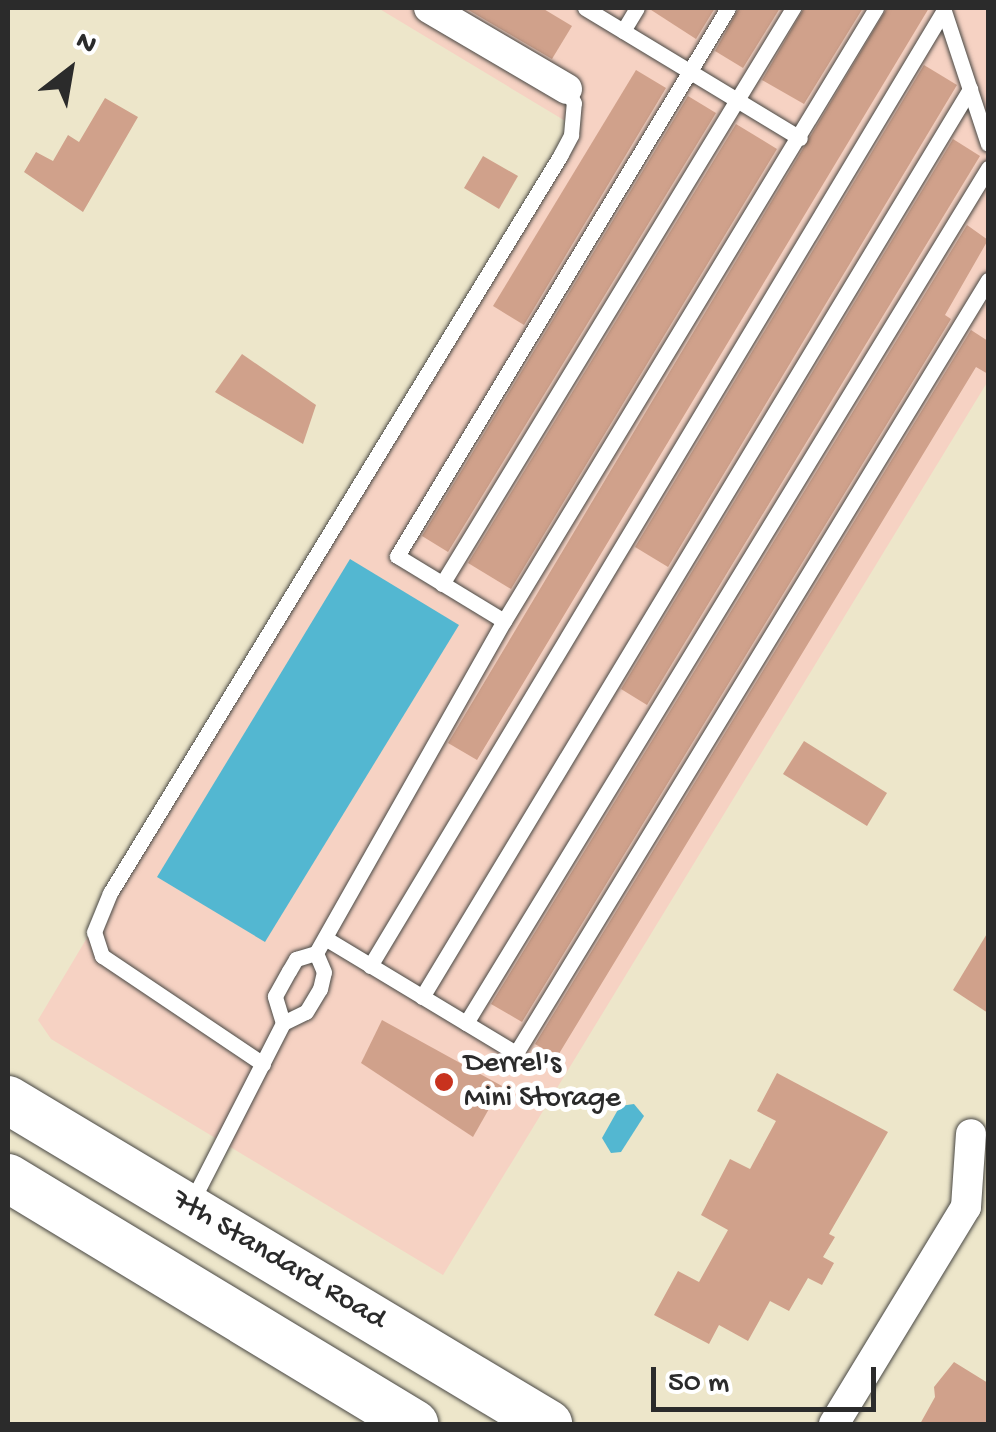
<!DOCTYPE html>
<html>
<head>
<meta charset="utf-8">
<style>
  body { margin:0 }
  #map { position:relative; width:996px; height:1432px; overflow:hidden; background:#ede6ca; font-family:"Gochi Hand",sans-serif }
  div>[style] { position:absolute }
  [style*='--x'] { left:calc(var(--x)*1px); top:calc(var(--y)*1px); width:calc(var(--w)*1px); rotate:calc(var(--a)*1deg) }
  .built>* { inset:0; background:#f6d2c3 }
  .water>* { inset:0; background:#53b7d1 }
  .building>* { inset:0; background:#d0a18b }
  .roads { filter:drop-shadow(0 0 2px #484743) drop-shadow(0 0 2px #484743) }
  .lane>* { height:15px; margin:-7.5px; padding:0 7.5px; transform-origin:7.5px; border-radius:7.5px; background:#fff }
  .street>* { height:30px; margin:-15px; padding:0 15px; transform-origin:15px; border-radius:15px; background:#fff }
  .primary>* { height:48px; margin:-24px; padding:0 24px; transform-origin:24px; border-radius:24px; background:#fff }
  .dots>* { width:28px; height:28px; translate:-50% -50%; box-sizing:border-box; border:5px solid #fff; border-radius:50% }
  span { translate:-50% -50%; white-space:nowrap; text-align:center; line-height:1.15; -webkit-text-stroke:10px #fff; paint-order:stroke }
  .poi-label { font-size:30px; color:#2b2b2b }
  .left { translate:0 -50%; text-align:left }
  .street-label { font-size:30px; color:#2b2b2b }
  .frame { position:absolute; inset:0; border:10px solid #2b2b2b; pointer-events:none }
  .north { position:absolute; left:20px; top:20px; width:100px; height:100px; -webkit-text-stroke:8px #fff; paint-order:stroke; rotate:31deg; font-size:28px; font-weight:700; line-height:40px; text-align:center; color:#2b2b2b }
  .north::after { content:''; display:block; margin:auto; width:35px; height:45px; background:#2b2b2b; clip-path:polygon(50% 0,100% 100%,50% 72%,0 100%) }
  .scale { position:absolute; left:651px; top:1367px; width:225px; height:45px; box-sizing:border-box; border:5px solid #2b2b2b; border-top:0; padding-left:12px; font-size:30px; line-height:35px; white-space:nowrap; color:#2b2b2b; -webkit-text-stroke:8px #fff; paint-order:stroke }
</style>
</head>
<body>
<div id="map">
  <div class="built">
    <div style="clip-path:polygon(378px 8px,988px 8px,988px 381px,443px 1275px,51px 1039px,38px 1020px,572px 125px)"></div>
  </div>
  <div class="water">
    <div style="clip-path:polygon(350px 559px,459px 625px,265px 942px,157px 877px)"></div>
    <div style="clip-path:polygon(634px 1104px,644px 1116px,621px 1152px,611px 1153px,602px 1138px,620px 1106px)"></div>
  </div>
  <div class="building">
    <div style="clip-path:polygon(465px 8px,542px 8px,572px 26px,552px 59px)"></div>
    <div style="clip-path:polygon(648px 8px,715px 8px,696px 39px)"></div>
    <div style="clip-path:polygon(739px 8px,780px 8px,743px 68px,715px 51px)"></div>
    <div style="clip-path:polygon(804px 8px,863px 8px,804px 104px,762px 80px)"></div>
    <div style="clip-path:polygon(887px 8px,929px 8px,477px 760px,448px 743px)"></div>
    <div style="clip-path:polygon(924px 65px,957px 85px,668px 567px,635px 547px)"></div>
    <div style="clip-path:polygon(636px 70px,666px 88px,524px 325px,493px 306px)"></div>
    <div style="clip-path:polygon(688px 96px,716px 113px,448px 552px,422px 536px)"></div>
    <div style="clip-path:polygon(105px 98px,138px 117px,83px 212px,24px 172px,36px 152px,53px 161px,68px 135px,79px 142px)"></div>
    <div style="clip-path:polygon(736px 124px,777px 149px,511px 589px,468px 563px)"></div>
    <div style="clip-path:polygon(953px 139px,980px 156px,647px 705px,621px 689px)"></div>
    <div style="clip-path:polygon(483px 156px,518px 176px,499px 209px,464px 188px)"></div>
    <div style="clip-path:polygon(967px 225px,988px 240px,945px 315px,951px 319px,522px 1022px,491px 1004px)"></div>
    <div style="clip-path:polygon(971px 330px,988px 341px,988px 374px,976px 367px,557px 1057px,535px 1044px)"></div>
    <div style="clip-path:polygon(242px 354px,316px 405px,303px 444px,215px 392px)"></div>
    <div style="clip-path:polygon(804px 741px,887px 793px,867px 826px,783px 774px)"></div>
    <div style="clip-path:polygon(988px 932px,988px 1013px,953px 990px)"></div>
    <div style="clip-path:polygon(382px 1020px,502px 1086px,473px 1137px,361px 1063px)"></div>
    <div style="clip-path:polygon(777px 1073px,888px 1132px,829px 1234px,835px 1237px,823px 1257px,834px 1263px,822px 1285px,808px 1278px,789px 1311px,770px 1301px,748px 1341px,719px 1325px,709px 1344px,654px 1315px,678px 1271px,699px 1282px,728px 1230px,701px 1215px,730px 1159px,750px 1169px,776px 1121px,757px 1111px)"></div>
    <div style="clip-path:polygon(954px 1362px,988px 1383px,988px 1424px,920px 1424px,935px 1397px,934px 1387px)"></div>
  </div>
  <div class="roads">
    <div class="lane">
      <div style="--x:585;--y:8;--w:251;--a:31.2"></div>
      <div style="--x:943;--y:8;--w:143;--a:71.7"></div>
      <div style="--x:623;--y:31;--w:27;--a:-59"></div>
      <div style="--x:442;--y:584;--w:675;--a:-58.64"></div>
      <div style="--x:504;--y:621;--w:125;--a:-148.7"></div>
      <div style="--x:397;--y:556;--w:640;--a:-58.87"></div>
      <div style="--x:325;--y:938;--w:223;--a:31.1"></div>
      <div style="--x:516;--y:1053;--w:906;--a:-58.59"></div>
      <div style="--x:370;--y:966;--w:1115;--a:-59.02"></div>
      <div style="--x:422;--y:997;--w:1061;--a:-58.89"></div>
      <div style="--x:283;--y:1023;--w:28;--a:-107"></div>
      <div style="--x:275;--y:996;--w:29;--a:-61"></div>
      <div style="--x:289;--y:971;--w:14;--a:-60"></div>
      <div style="--x:296;--y:959;--w:21;--a:-17"></div>
      <div style="--x:316;--y:953;--w:382;--a:-60.5"></div>
      <div style="--x:504;--y:621;--w:717;--a:-58.75"></div>
      <div style="--x:466;--y:1023;--w:1002;--a:-58.59"></div>
      <div style="--x:263;--y:1064;--w:194;--a:-146.1"></div>
      <div style="--x:102;--y:956;--w:25;--a:-108"></div>
      <div style="--x:94;--y:932;--w:42;--a:-67.7"></div>
      <div style="--x:110;--y:893;--w:864;--a:-58.59"></div>
      <div style="--x:560;--y:156;--w:24;--a:-62"></div>
      <div style="--x:571;--y:135;--w:32;--a:-85"></div>
      <div style="--x:574;--y:103;--w:16;--a:-117"></div>
      <div style="--x:191;--y:1203;--w:202;--a:-62.9"></div>
      <div style="--x:283;--y:1023;--w:25;--a:-26"></div>
      <div style="--x:306;--y:1012;--w:27;--a:-59"></div>
      <div style="--x:320;--y:989;--w:17;--a:-77"></div>
      <div style="--x:324;--y:972;--w:21;--a:-113"></div>
    </div>
    <div class="street">
      <div style="--x:429;--y:8;--w:160;--a:30.4"></div>
      <div style="--x:834;--y:1424;--w:254;--a:-58.7"></div>
      <div style="--x:966;--y:1207;--w:73;--a:-86.1"></div>
    </div>
    <div class="primary">
      <div style="--x:8;--y:1100;--w:630;--a:30.96"></div>
      <div style="--x:8;--y:1178;--w:475;--a:31.2"></div>
    </div>
  </div>
  <div class="dots">
    <div style="left:444px;top:1082px;background:#c8321e"></div>
  </div>
  <div class="poi-label">
    <span class="left" style="left:464px;top:1082px">Derrel's<br>Mini Storage</span>
  </div>
  <div class="street-label">
    <span style="left:278px;top:1261px;rotate:31deg">7th Standard Road</span>
  </div>
  <div class="frame"></div>
  <div class="north">N</div>
  <div class="scale">50 m</div>
</div>
</body>
</html>
